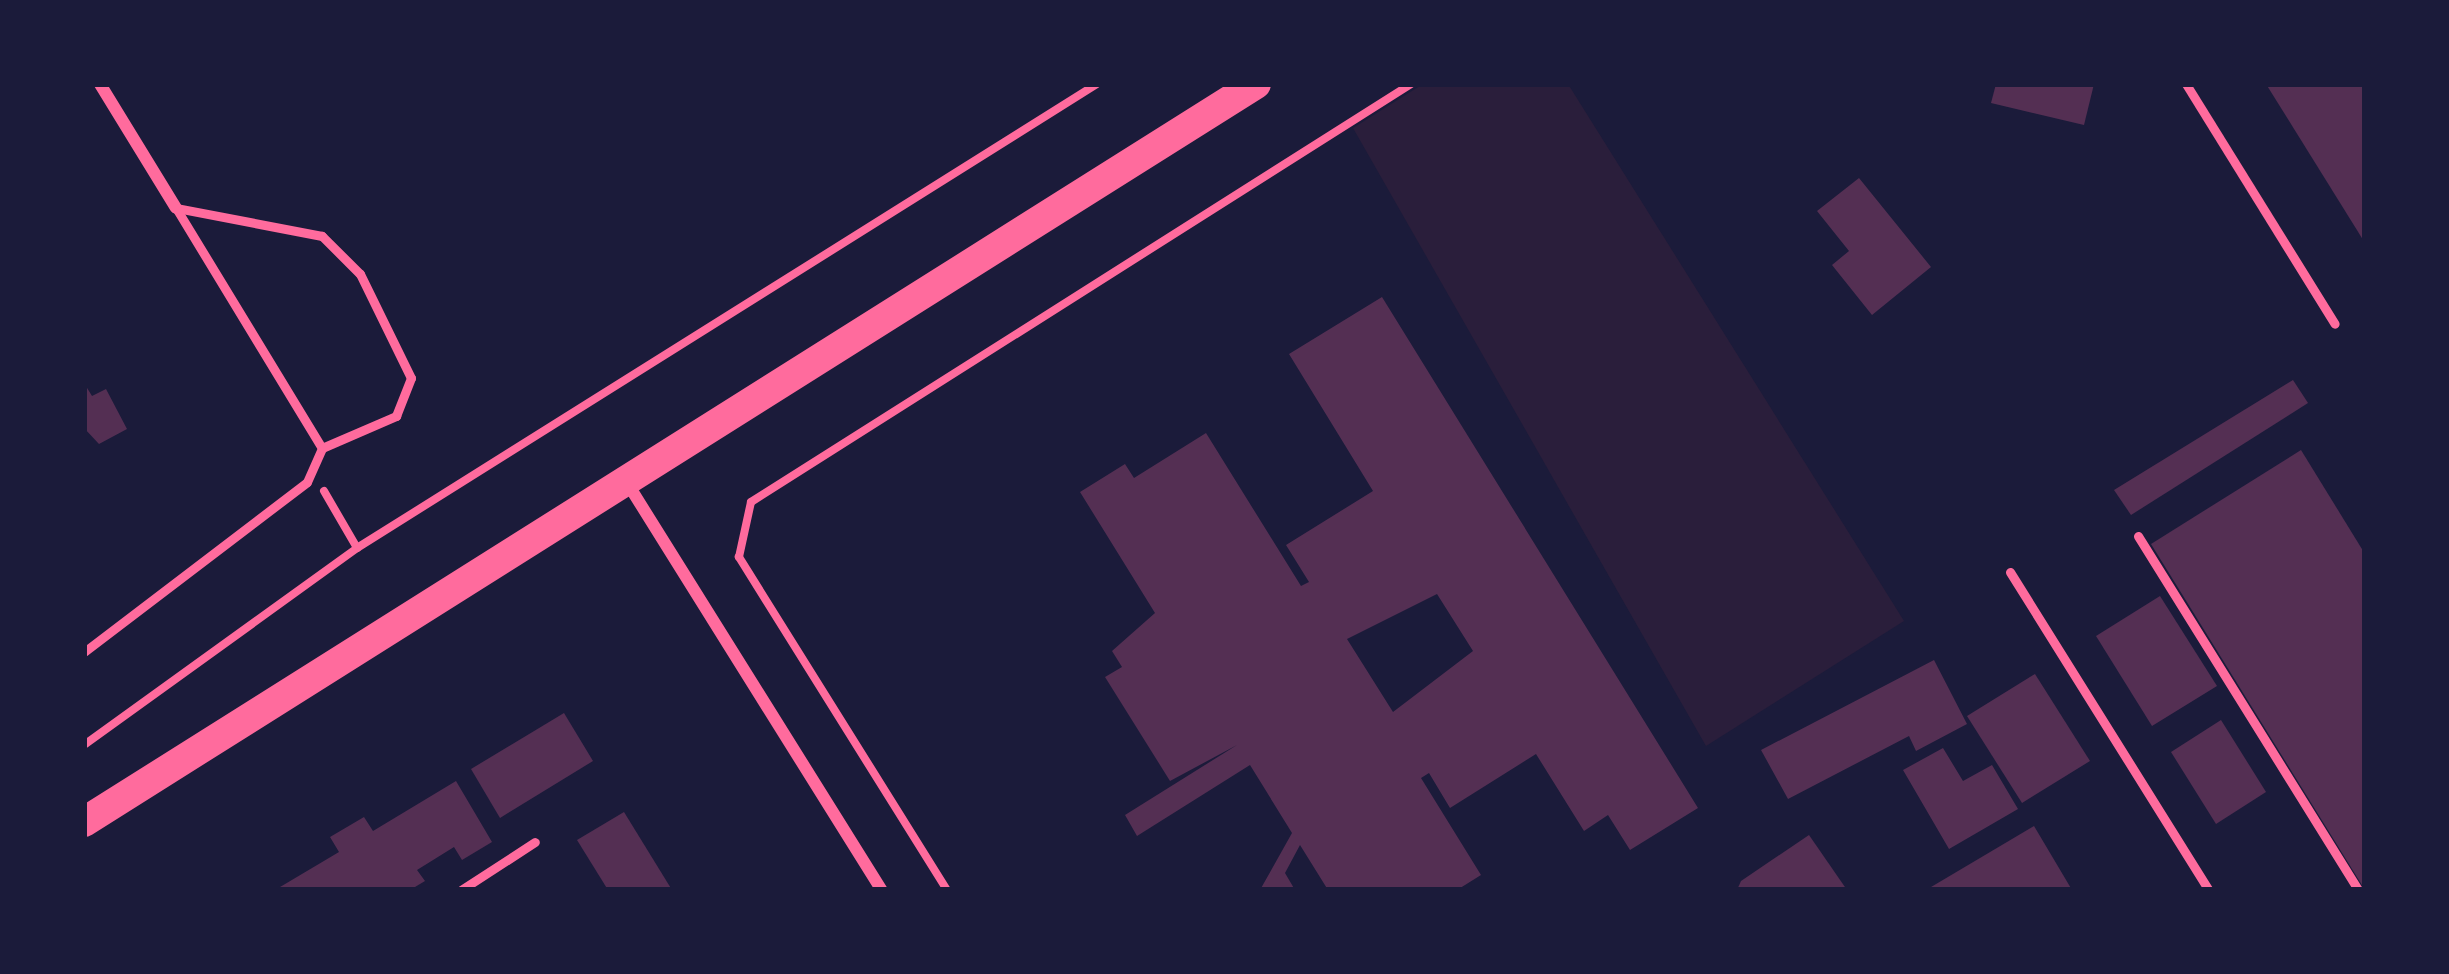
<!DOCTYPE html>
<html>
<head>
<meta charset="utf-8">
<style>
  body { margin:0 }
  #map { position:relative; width:2449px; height:974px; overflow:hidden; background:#1b1b3a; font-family:"Space Grotesk",sans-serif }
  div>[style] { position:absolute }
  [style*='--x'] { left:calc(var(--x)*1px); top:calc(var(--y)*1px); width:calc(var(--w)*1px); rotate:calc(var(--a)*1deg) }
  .green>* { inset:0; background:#2a1e3b }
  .building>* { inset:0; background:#542f53 }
  .path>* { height:8px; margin:-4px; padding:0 4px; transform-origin:4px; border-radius:4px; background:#ff6b9d }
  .service>* { height:9px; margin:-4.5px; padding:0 4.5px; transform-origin:4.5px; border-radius:4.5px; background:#ff6b9d }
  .minor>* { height:12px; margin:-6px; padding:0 6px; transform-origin:6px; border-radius:6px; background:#ff6b9d }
  .primary>* { height:30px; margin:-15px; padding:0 15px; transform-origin:15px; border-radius:15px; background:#ff6b9d }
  span { translate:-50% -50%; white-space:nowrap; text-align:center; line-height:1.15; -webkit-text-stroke:12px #1b1b3a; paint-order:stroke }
  .frame { position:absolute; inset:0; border:87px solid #1b1b3a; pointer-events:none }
</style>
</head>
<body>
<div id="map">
  <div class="green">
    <div style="clip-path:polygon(1423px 84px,1568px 84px,1904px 621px,1706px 746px,1353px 128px)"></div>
  </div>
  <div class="building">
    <div style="clip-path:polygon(1996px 84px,2094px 84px,2084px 125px,1991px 103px)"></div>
    <div style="clip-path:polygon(2266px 84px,2365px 84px,2365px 243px)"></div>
    <div style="clip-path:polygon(1859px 178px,1931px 267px,1872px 315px,1832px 265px,1849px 251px,1817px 211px)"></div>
    <div style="clip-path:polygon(evenodd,1382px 297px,1698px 808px,1630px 850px,1608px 815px,1584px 831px,1536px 754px,1450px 808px,1429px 773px,1421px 778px,1481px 875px,1457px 890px,1328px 890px,1300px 845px,1285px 873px,1295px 890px,1260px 890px,1292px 833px,1250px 765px,1137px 836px,1125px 815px,1237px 745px,1170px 781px,1105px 677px,1122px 667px,1112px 651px,1155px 613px,1080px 492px,1125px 464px,1134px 478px,1206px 433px,1301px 586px,1309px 582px,1286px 545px,1373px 491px,1289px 354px,1382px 297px,1437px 594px,1473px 651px,1393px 712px,1347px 639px,1437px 594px)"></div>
    <div style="clip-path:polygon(2293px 380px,2308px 403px,2131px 515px,2114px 490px)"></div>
    <div style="clip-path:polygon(84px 383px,92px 396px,106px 389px,127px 429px,99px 444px,84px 428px)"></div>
    <div style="clip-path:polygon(2301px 450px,2365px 554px,2365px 890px,2151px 544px)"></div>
    <div style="clip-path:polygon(2160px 596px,2217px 686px,2152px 726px,2096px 636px)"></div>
    <div style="clip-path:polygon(1934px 660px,1967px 724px,1916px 751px,1909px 736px,1788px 799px,1761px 750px)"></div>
    <div style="clip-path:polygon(2035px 674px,2090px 761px,2022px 803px,1967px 716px)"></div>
    <div style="clip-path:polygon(564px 713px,593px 761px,500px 818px,471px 769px)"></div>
    <div style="clip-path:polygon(2221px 720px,2266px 792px,2216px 824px,2171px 752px)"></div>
    <div style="clip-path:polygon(1943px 748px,1963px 781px,1992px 765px,2018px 809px,1949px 849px,1903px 770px)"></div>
    <div style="clip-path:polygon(456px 781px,492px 842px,462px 860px,454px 847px,417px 870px,425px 881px,410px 890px,275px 890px,339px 852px,330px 837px,364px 817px,373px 831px)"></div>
    <div style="clip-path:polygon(624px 812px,672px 890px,608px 890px,577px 840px)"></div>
    <div style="clip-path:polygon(2034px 826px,2072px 890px,1926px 890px)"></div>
    <div style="clip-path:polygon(1809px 835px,1847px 890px,1737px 890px,1741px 881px)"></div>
  </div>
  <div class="path">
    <div style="--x:324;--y:491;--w:66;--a:59.9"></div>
    <div style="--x:84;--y:745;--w:337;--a:-35.8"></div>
    <div style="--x:357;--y:548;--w:873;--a:-32.09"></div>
    <div style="--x:947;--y:890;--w:393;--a:-122"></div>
    <div style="--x:739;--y:557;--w:56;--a:-77.7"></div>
    <div style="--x:751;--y:502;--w:781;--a:-32.35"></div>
  </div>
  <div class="service">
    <div style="--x:2186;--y:84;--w:282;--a:58.2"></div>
    <div style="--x:176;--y:208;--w:281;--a:58.7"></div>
    <div style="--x:2138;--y:536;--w:417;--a:58.1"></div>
    <div style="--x:2010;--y:572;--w:375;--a:58"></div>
    <div style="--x:84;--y:652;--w:280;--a:-37.3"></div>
    <div style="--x:307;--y:482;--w:37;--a:-66"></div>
    <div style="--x:322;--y:448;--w:81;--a:-23.4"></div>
    <div style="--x:396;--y:416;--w:41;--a:-68.5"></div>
    <div style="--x:411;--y:378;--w:116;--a:-116.1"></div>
    <div style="--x:360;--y:274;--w:54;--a:-135"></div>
    <div style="--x:322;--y:236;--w:149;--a:-169.1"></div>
    <div style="--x:461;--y:890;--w:88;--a:-33"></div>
  </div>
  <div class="minor">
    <div style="--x:100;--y:84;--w:145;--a:58.5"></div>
    <div style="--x:626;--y:481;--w:483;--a:58"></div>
  </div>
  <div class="primary">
    <div style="--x:84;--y:822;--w:1385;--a:-32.2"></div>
  </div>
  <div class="frame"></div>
</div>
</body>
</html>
